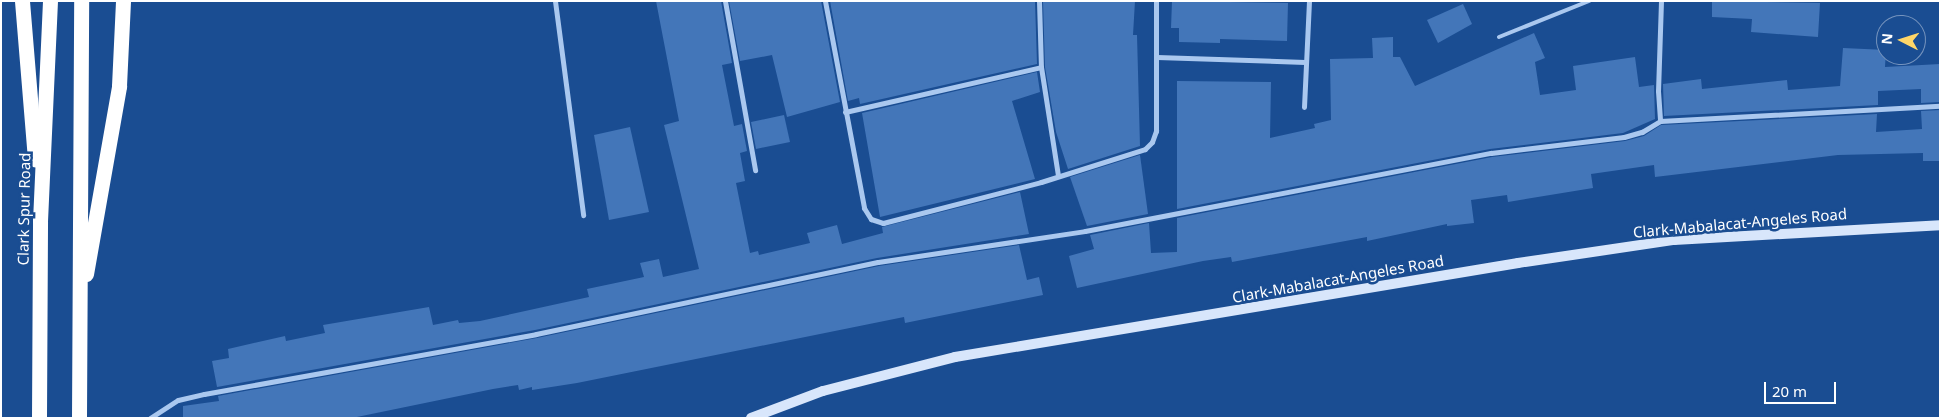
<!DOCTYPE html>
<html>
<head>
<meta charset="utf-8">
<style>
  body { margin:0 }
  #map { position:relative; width:1941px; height:419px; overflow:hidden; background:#1a4d92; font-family:"Noto Sans",sans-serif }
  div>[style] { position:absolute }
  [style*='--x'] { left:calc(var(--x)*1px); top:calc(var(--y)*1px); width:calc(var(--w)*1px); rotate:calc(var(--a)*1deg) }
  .building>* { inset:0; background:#4376b9 }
  .service>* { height:4px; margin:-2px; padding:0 2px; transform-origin:2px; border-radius:2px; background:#aac8ef }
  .minor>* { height:5px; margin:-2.5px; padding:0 2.5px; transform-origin:2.5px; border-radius:2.5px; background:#aac8ef }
  .secondary>* { height:10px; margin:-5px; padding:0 5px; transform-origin:5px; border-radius:5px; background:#d8e6fb }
  .motorway>* { height:15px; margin:-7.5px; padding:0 7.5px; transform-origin:7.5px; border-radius:7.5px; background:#fff }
  span { translate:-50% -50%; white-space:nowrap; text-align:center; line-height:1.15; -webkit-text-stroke:5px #1a4d92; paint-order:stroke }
  .street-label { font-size:15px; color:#fff }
  .frame { position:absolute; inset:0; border:2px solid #fff; pointer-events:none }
  .north { position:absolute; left:1876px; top:15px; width:50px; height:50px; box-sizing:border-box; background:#1a4d92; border:1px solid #7694be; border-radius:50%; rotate:275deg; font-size:14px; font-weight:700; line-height:20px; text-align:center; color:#fff }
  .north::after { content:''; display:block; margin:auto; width:18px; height:22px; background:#ffd668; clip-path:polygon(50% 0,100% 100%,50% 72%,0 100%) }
  .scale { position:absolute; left:1764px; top:382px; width:72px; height:22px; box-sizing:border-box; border:2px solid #fff; border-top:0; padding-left:6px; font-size:15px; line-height:18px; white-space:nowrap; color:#fff; -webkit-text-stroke:4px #1a4d92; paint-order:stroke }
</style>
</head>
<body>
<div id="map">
  <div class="building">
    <div style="clip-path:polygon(656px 1px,721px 1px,732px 63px,722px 65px,734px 126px,742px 124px,747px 151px,740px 153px,745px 181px,736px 183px,750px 253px,758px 251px,759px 255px,810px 243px,807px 233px,837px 225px,842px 244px,883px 233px,882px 227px,1020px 192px,1029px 234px,877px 258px,535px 330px,217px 387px,212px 361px,229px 358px,228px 349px,285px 336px,286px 341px,325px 333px,323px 325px,429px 307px,433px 325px,458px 320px,459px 323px,480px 321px,589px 297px,587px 289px,644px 277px,640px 263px,659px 259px,663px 277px,699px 269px,664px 125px,679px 121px)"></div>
    <div style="clip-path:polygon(729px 1px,821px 1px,840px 102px,787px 117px,772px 55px,740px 61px)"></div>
    <div style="clip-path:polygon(830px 1px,1035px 1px,1037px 64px,860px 104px,859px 98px,848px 101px)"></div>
    <div style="clip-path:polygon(1043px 1px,1135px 1px,1133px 35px,1137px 35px,1140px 146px,1068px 169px,1056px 132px,1045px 67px)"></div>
    <div style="clip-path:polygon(1172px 1px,1288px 3px,1287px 41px,1220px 39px,1220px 43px,1179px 42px,1179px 28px,1171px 28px)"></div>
    <div style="clip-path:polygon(1712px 1px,1820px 3px,1818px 37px,1751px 32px,1752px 19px,1712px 17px)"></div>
    <div style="clip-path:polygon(1463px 4px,1472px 24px,1438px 43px,1427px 20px)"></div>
    <div style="clip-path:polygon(1534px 33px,1545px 58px,1535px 62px,1540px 95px,1576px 90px,1573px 66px,1635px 57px,1639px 87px,1654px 85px,1655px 119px,1623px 133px,1490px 149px,1177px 209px,1177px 81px,1271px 82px,1270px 138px,1315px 128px,1314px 124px,1331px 120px,1330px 59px,1373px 58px,1372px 38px,1393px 37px,1393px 57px,1400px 57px,1415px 86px)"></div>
    <div style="clip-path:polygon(1843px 48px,1886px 50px,1885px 67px,1940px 64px,1940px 102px,1921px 103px,1921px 89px,1878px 91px,1878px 105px,1664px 116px,1663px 84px,1701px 79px,1702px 89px,1787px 80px,1788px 90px,1840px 86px)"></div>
    <div style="clip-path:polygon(1037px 72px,1040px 92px,1012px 101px,1035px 179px,880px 217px,862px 113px)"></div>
    <div style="clip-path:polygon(1940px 110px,1940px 161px,1923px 161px,1923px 153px,1838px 155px,1655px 177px,1654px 165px,1591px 174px,1593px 188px,1508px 202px,1507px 195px,1471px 200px,1474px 223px,1447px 226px,1447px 224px,1367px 241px,1367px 237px,1232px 262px,1231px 257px,1203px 261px,1077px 288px,1069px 256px,1094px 249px,1090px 235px,1149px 223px,1151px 253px,1177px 252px,1177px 218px,1492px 157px,1625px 141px,1644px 136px,1661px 125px,1877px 114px,1876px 132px,1922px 129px,1921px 111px)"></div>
    <div style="clip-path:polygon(784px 115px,790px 142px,756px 149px,751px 122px)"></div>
    <div style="clip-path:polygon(630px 127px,649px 212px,609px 220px,594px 135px)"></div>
    <div style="clip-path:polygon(1140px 155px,1148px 214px,1087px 226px,1070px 177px)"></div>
    <div style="clip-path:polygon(1019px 245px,1027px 280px,1039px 277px,1043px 295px,905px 323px,904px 317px,577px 383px,532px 390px,532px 387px,519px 390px,518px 385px,493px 389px,352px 418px,183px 418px,183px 406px,219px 401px,218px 396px,537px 338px,879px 266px)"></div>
  </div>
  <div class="service">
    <div style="--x:1499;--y:37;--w:97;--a:-21.8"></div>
  </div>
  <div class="minor">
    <div style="--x:555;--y:1;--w:216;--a:82.5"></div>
    <div style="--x:725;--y:1;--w:172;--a:79.9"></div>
    <div style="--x:825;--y:1;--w:211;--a:79.3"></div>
    <div style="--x:864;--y:208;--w:13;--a:58"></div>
    <div style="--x:871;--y:219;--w:13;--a:18"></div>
    <div style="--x:883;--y:223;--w:163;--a:-14.5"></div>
    <div style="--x:1041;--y:182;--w:109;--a:-17.6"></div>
    <div style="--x:1145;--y:149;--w:10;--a:-45"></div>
    <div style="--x:1152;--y:142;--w:12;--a:-70"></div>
    <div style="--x:1156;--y:131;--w:130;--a:-90"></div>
    <div style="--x:1039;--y:1;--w:66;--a:88.3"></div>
    <div style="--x:1041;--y:67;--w:110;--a:81.1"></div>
    <div style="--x:1661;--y:1;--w:90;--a:91.9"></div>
    <div style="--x:1658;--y:91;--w:30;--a:86"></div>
    <div style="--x:1660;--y:121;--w:280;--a:-3.1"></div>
    <div style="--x:1157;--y:57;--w:148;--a:1.9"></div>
    <div style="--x:1304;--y:107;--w:106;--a:-87.3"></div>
    <div style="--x:845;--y:112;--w:201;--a:-12.9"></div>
    <div style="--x:150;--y:418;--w:33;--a:-33"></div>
    <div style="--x:178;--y:400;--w:27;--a:-13"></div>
    <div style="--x:204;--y:394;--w:337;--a:-10.2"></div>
    <div style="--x:536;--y:334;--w:349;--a:-11.9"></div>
    <div style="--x:878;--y:262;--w:209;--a:-8.5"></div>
    <div style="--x:1085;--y:231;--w:413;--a:-10.9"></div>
    <div style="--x:1491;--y:153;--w:134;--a:-6.9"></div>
    <div style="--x:1624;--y:137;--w:19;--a:-16"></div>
    <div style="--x:1642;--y:132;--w:21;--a:-31"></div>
  </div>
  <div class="secondary">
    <div style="--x:751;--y:418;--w:77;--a:-20.6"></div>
    <div style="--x:823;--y:391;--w:136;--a:-14.4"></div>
    <div style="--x:955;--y:357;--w:571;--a:-9.48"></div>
    <div style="--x:1518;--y:263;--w:158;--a:-8.4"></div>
    <div style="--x:1674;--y:240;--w:266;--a:-3.2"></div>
  </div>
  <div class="motorway">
    <div style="--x:22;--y:1;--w:159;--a:85.3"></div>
    <div style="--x:86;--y:274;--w:191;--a:-80"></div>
    <div style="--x:119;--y:86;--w:85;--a:-87.3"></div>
    <div style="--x:39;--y:418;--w:197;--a:-89.7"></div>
    <div style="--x:40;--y:221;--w:220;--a:-87.4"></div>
    <div style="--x:79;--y:418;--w:417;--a:-89.7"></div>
  </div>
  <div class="street-label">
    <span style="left:24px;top:209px;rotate:-89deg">Clark Spur Road</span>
    <span style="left:1740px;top:223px;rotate:-5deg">Clark-Mabalacat-Angeles Road</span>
    <span style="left:1338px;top:279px;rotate:-10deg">Clark-Mabalacat-Angeles Road</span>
  </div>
  <div class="frame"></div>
  <div class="north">N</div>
  <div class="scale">20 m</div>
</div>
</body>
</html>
